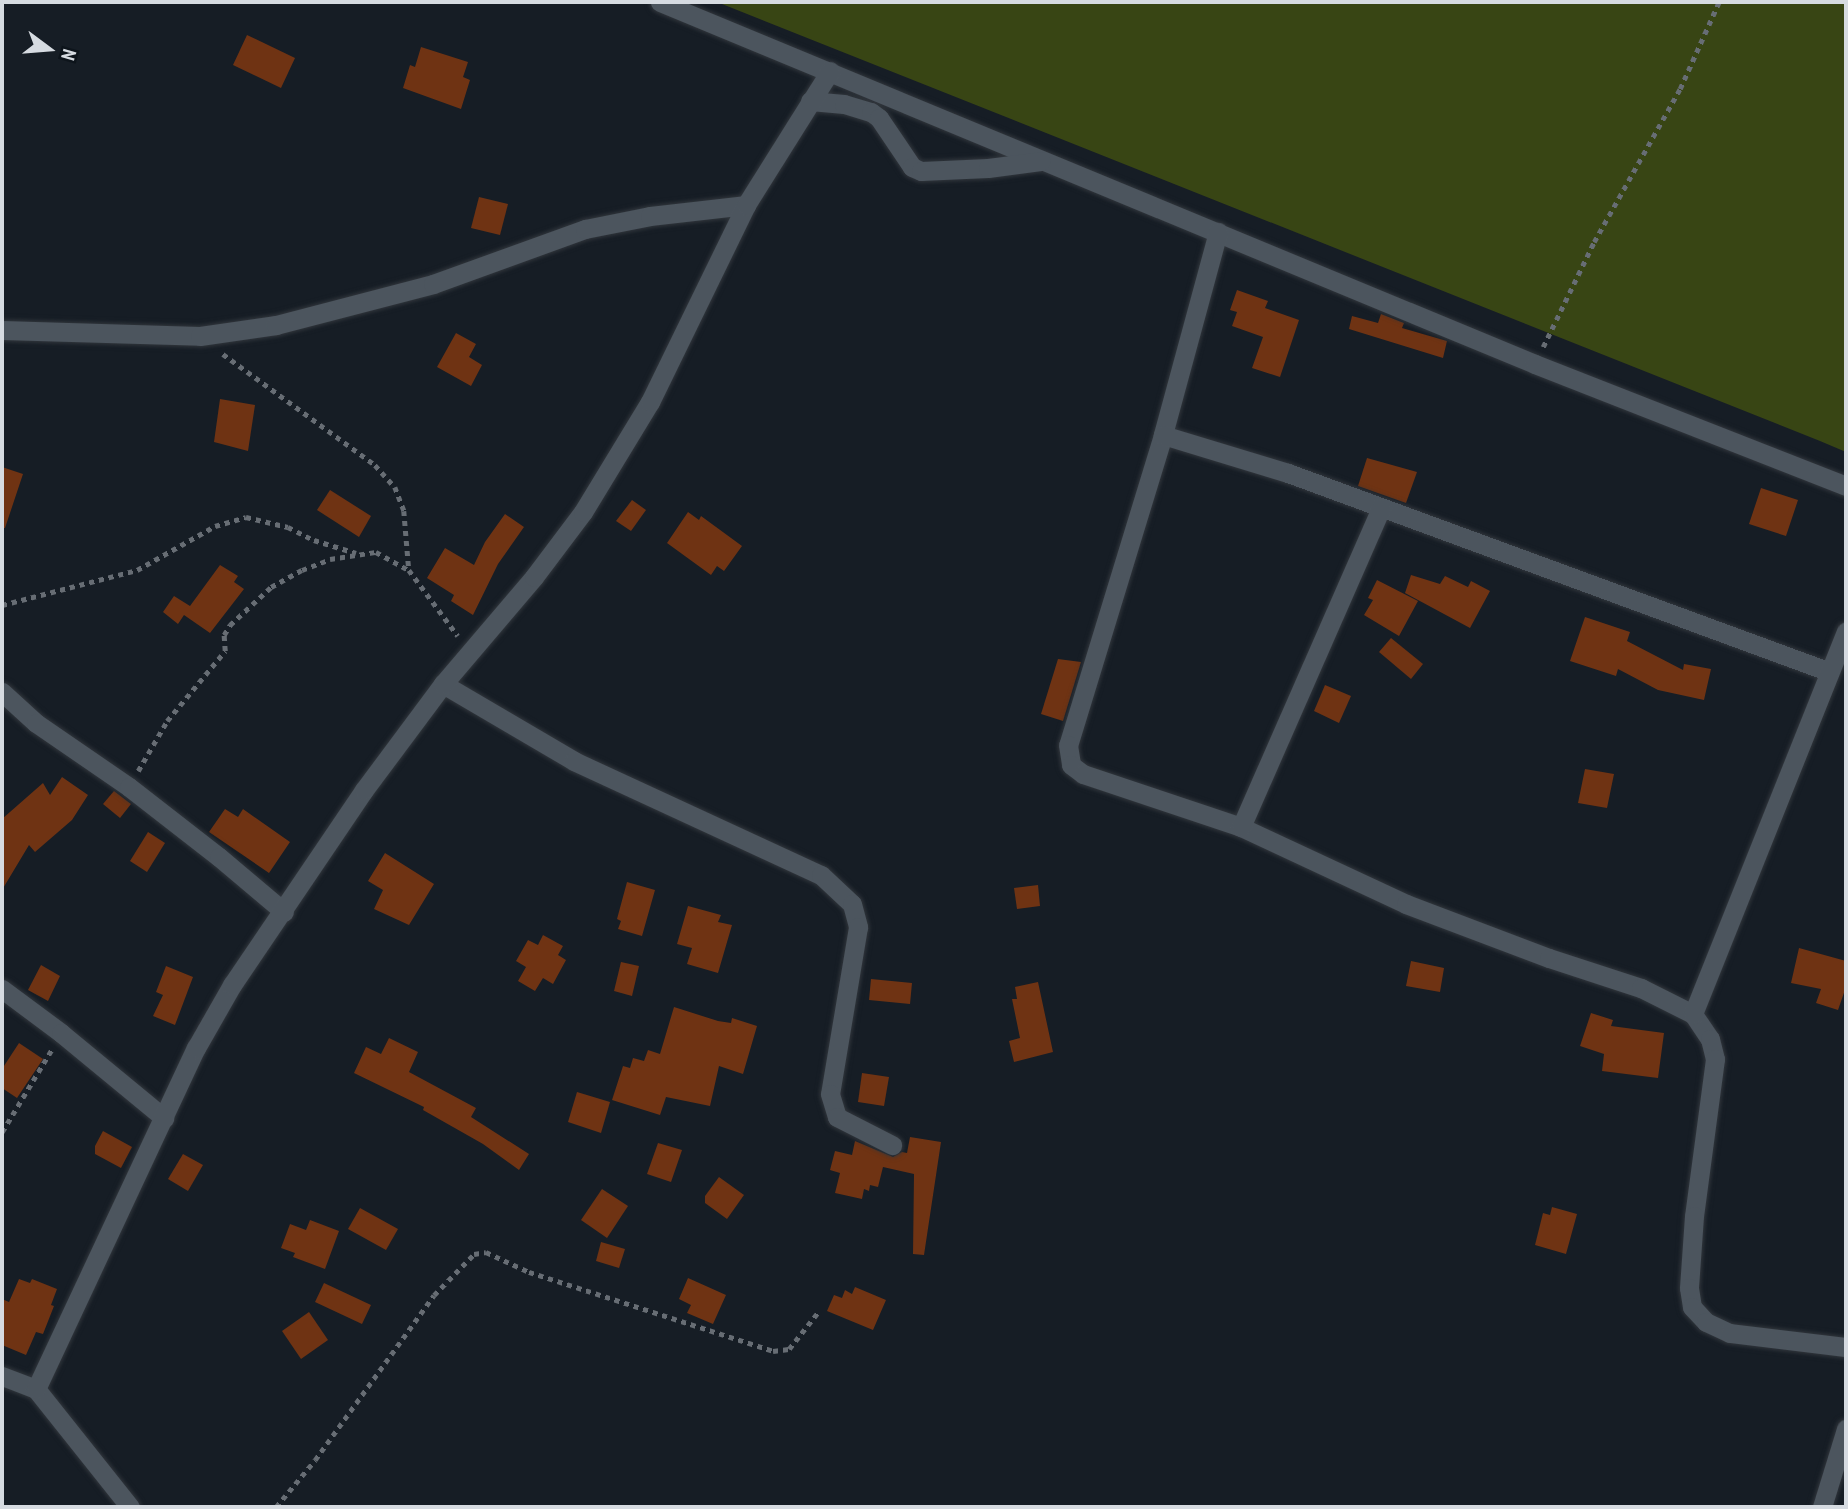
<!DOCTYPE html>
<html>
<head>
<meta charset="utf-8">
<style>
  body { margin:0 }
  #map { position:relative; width:1848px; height:1509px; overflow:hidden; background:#161d25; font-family:"PT Sans Narrow",sans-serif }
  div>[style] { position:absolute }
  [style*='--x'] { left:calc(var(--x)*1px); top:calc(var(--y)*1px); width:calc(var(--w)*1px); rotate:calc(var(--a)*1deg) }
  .green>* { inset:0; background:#384514 }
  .building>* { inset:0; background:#6f3313 }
  .path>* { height:4.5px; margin-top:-2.25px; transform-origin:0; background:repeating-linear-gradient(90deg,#676d74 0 5px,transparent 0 10px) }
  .roads { filter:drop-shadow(0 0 2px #31363c) drop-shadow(0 0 2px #31363c) }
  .minor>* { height:19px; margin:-9.5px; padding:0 9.5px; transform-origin:9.5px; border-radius:9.5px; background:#4c555e }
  span { translate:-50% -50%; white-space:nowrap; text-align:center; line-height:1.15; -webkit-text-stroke:5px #0d141b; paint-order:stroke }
  .frame { position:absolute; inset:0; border:4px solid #d6dbe1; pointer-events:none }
  .north { position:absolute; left:14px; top:14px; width:70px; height:70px; -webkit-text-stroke:5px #0d141b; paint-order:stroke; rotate:106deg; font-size:19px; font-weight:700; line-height:28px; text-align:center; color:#d6dbe1 }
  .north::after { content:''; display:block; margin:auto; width:24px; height:32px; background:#d6dbe1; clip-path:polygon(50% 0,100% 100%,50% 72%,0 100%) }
</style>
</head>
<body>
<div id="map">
  <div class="green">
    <div style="clip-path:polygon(717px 2px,1846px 2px,1846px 452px,1820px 441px)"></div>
  </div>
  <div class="building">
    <div style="clip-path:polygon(247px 35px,295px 58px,281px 88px,233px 65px)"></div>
    <div style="clip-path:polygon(421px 47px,468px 62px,463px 77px,470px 80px,461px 109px,403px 88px,410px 65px,415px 67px)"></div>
    <div style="clip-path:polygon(479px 197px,508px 204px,500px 235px,471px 228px)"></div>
    <div style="clip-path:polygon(1237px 290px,1268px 301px,1265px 308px,1299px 320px,1280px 377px,1252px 368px,1263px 337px,1232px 326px,1237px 312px,1230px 310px)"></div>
    <div style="clip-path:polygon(1381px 314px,1404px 323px,1402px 328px,1447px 341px,1443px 358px,1349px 329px,1352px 316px,1378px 323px)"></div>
    <div style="clip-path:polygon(456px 333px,476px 344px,469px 357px,482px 365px,471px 386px,437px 367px)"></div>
    <div style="clip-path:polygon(220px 399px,255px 405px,248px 451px,214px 442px)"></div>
    <div style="clip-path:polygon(1367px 458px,1417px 472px,1406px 503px,1358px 486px)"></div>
    <div style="clip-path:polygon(2px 467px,23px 474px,5px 528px,2px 528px)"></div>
    <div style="clip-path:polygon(1761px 488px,1798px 500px,1786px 536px,1749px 524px)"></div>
    <div style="clip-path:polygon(330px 490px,371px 516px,359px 537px,317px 510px)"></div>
    <div style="clip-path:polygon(632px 500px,646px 510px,631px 531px,616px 521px)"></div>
    <div style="clip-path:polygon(688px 512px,699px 520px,701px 516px,742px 546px,724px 571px,717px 566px,711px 575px,667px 543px)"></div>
    <div style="clip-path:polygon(505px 514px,524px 527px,498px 564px,473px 615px,451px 601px,454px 595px,427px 578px,445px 548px,474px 565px,485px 542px)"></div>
    <div style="clip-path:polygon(220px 565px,238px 576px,234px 582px,244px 589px,210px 633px,184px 615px,178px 624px,163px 612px,174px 596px,190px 606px)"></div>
    <div style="clip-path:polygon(1411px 575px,1440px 584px,1445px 576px,1468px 587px,1471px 581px,1490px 591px,1470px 628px,1405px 593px)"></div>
    <div style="clip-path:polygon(1377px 580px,1418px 601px,1399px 636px,1364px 615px,1373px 600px,1368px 598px)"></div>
    <div style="clip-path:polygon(1585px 617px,1630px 632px,1627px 641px,1683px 670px,1684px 664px,1711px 669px,1704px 700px,1658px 690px,1618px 669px,1616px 676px,1570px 661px)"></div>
    <div style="clip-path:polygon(1391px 638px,1423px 664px,1411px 679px,1379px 652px)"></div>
    <div style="clip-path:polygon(1058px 659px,1081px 662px,1063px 721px,1041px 714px)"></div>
    <div style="clip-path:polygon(1325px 685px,1351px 696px,1339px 723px,1314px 711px)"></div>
    <div style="clip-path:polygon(1585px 769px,1614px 774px,1607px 808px,1578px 803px)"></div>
    <div style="clip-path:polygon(62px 777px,88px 795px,72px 820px,35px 852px,29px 845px,2px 890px,2px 819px,43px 783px,50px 795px)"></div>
    <div style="clip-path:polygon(114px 791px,131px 804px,120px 818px,103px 804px)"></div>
    <div style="clip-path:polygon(225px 809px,238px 817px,243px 809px,290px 842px,269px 873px,209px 832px)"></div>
    <div style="clip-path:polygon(148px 832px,165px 843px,147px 872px,130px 861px)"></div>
    <div style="clip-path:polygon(385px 853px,434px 884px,409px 925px,374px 909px,383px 890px,368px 881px)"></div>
    <div style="clip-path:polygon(627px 882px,655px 890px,642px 936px,618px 929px,621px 921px,617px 919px)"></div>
    <div style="clip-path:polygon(1038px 885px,1040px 906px,1017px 909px,1014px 888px)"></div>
    <div style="clip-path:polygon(688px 906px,721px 915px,718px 922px,732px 925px,718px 973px,687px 964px,692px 948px,677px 944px)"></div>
    <div style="clip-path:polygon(543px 935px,563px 946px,558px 955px,566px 960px,553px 984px,543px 978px,535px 991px,518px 981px,526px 967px,516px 961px,528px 940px,538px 945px)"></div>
    <div style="clip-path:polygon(1799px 948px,1846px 961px,1846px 987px,1838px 1010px,1816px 1003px,1821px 989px,1791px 983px)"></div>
    <div style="clip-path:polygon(1411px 961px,1444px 968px,1440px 992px,1406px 986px)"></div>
    <div style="clip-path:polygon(621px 962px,639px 966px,632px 996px,614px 991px)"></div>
    <div style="clip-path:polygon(41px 965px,60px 976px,48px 1001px,28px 990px)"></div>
    <div style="clip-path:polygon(166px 966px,193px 977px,175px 1025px,153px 1016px,163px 995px,156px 992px)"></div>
    <div style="clip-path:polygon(871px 979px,912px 983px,910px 1004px,869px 1000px)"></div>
    <div style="clip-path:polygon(1038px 982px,1053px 1052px,1014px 1062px,1009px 1041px,1020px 1038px,1012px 999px,1017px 999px,1015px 987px)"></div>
    <div style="clip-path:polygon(674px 1007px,718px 1021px,731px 1023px,732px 1018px,757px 1026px,743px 1074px,719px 1066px,710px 1106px,666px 1097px,660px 1115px,612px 1100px,623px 1066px,630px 1068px,633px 1058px,644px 1061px,648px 1050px,660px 1054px)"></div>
    <div style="clip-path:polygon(1591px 1013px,1613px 1020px,1611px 1026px,1664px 1033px,1658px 1078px,1602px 1071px,1604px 1054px,1580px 1046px)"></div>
    <div style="clip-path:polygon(389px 1038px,418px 1052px,409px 1072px,476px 1108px,471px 1117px,529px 1154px,519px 1170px,483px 1144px,423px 1110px,424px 1107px,354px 1073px,366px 1047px,381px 1054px)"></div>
    <div style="clip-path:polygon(19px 1043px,43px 1059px,17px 1098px,2px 1088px,2px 1069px)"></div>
    <div style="clip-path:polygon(862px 1073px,889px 1077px,884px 1106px,858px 1102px)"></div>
    <div style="clip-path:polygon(577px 1092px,610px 1102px,601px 1133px,568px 1122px)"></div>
    <div style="clip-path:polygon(103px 1131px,132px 1147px,121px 1168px,95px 1154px,95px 1146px)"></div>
    <div style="clip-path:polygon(910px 1137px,941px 1142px,924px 1255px,913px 1254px,914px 1174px,883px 1167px,878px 1187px,870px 1185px,869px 1191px,864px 1189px,862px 1199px,835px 1193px,840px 1173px,830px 1170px,835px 1151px,852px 1155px,855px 1141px,893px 1157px,902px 1152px,907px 1153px)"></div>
    <div style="clip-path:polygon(658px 1143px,682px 1150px,671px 1182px,647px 1174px)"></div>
    <div style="clip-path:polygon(183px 1154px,203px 1165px,188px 1191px,168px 1179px)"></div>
    <div style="clip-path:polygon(719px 1177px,744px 1195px,727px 1219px,705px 1203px,705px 1196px)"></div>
    <div style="clip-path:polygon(602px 1189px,628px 1206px,607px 1238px,581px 1220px)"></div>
    <div style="clip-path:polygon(1552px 1207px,1577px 1214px,1566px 1254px,1535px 1245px,1543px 1213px,1550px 1215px)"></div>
    <div style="clip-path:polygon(360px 1208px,398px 1229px,386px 1250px,348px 1229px)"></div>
    <div style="clip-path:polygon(310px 1220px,339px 1231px,325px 1269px,293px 1257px,295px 1253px,281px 1248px,290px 1224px,306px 1230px)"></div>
    <div style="clip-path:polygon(601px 1242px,625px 1249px,619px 1268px,596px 1261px)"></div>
    <div style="clip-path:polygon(688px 1278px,726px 1295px,713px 1324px,687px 1313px,691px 1305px,679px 1299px)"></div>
    <div style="clip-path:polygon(19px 1279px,30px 1283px,32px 1279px,57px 1289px,51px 1305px,54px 1306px,43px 1334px,36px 1332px,26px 1355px,2px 1345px,2px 1299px,9px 1302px)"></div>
    <div style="clip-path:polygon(324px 1283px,371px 1305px,362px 1324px,315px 1302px)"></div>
    <div style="clip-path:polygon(855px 1287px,886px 1300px,873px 1330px,827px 1311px,834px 1295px,842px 1298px,845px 1290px,852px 1294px)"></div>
    <div style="clip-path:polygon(309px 1312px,328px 1340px,301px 1359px,282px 1331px)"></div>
  </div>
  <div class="path">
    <div style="--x:1543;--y:347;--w:117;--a:-64.1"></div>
    <div style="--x:1594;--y:242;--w:176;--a:-60.7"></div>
    <div style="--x:1680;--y:89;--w:95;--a:-65.9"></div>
    <div style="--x:223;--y:354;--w:188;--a:36.1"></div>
    <div style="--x:375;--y:465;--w:30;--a:48"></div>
    <div style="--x:395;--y:487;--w:26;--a:69"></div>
    <div style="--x:404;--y:511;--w:59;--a:85.2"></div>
    <div style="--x:2;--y:605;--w:139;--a:-14.5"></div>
    <div style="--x:137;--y:570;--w:90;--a:-29.4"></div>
    <div style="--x:215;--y:526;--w:32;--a:-16"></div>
    <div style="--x:246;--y:517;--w:43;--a:13.4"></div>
    <div style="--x:288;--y:527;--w:29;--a:27"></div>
    <div style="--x:314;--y:540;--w:44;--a:17.2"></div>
    <div style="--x:138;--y:771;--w:58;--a:-59.9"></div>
    <div style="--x:167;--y:721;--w:91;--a:-50.4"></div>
    <div style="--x:225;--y:651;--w:16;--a:-94"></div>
    <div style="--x:224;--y:635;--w:12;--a:-59"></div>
    <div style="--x:230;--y:625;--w:56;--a:-42.8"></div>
    <div style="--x:271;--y:587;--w:35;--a:-29"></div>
    <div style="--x:302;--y:570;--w:30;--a:-21"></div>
    <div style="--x:330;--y:559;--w:47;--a:-8.7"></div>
    <div style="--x:376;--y:552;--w:38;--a:29"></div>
    <div style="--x:409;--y:570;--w:82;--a:53.4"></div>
    <div style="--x:2;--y:1132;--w:97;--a:-58.9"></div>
    <div style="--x:276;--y:1507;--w:61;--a:-50.3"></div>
    <div style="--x:315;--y:1460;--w:203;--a:-54.2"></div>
    <div style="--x:434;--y:1295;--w:57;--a:-45.7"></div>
    <div style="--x:474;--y:1254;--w:12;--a:-9"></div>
    <div style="--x:486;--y:1252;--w:47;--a:24.9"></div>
    <div style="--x:529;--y:1272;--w:256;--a:17.9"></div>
    <div style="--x:773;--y:1351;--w:16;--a:-7"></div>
    <div style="--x:789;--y:1349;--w:48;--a:-51.7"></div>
  </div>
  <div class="roads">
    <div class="minor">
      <div style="--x:660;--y:2;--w:947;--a:22.48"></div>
      <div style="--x:1535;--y:364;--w:334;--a:21.4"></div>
      <div style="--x:810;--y:101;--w:34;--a:5"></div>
      <div style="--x:844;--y:104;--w:28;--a:17"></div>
      <div style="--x:871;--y:112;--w:10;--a:37"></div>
      <div style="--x:879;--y:118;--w:59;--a:56"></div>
      <div style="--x:912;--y:167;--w:10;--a:24"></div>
      <div style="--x:921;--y:171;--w:67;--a:-2.6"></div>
      <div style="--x:988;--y:168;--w:53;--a:-7.5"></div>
      <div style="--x:1218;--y:232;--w:210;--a:105.2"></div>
      <div style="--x:1163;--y:435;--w:324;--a:107"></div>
      <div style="--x:1068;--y:745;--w:20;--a:81"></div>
      <div style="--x:1071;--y:765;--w:15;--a:37"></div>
      <div style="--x:1083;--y:774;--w:167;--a:18.5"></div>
      <div style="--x:1241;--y:827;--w:182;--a:25"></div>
      <div style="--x:1406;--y:904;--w:153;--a:20.7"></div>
      <div style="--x:1549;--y:958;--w:97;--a:18.1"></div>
      <div style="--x:1641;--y:988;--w:58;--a:26.6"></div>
      <div style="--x:1693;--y:1014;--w:30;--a:56"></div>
      <div style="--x:1710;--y:1039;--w:21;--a:76"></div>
      <div style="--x:1715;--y:1059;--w:158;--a:97.6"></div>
      <div style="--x:1694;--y:1216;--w:72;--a:94"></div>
      <div style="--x:1689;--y:1288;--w:19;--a:81"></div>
      <div style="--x:1692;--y:1307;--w:21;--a:47"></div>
      <div style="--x:1706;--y:1322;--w:26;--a:25"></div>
      <div style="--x:1730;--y:1333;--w:117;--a:6.9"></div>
      <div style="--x:2;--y:330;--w:198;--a:1.7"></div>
      <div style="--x:200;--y:336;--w:77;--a:-8.2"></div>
      <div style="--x:276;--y:325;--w:162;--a:-14.6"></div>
      <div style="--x:433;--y:284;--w:162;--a:-19.9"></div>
      <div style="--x:585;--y:229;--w:66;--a:-11.3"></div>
      <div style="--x:650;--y:216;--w:97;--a:-6.5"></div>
      <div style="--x:1163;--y:435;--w:131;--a:16.9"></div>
      <div style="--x:1288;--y:473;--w:577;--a:20.16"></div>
      <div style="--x:443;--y:684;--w:152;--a:30.4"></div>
      <div style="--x:574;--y:761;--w:272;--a:24.8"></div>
      <div style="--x:821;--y:875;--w:42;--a:43.1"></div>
      <div style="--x:852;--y:904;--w:24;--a:75"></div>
      <div style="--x:858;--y:927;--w:169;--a:99.5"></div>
      <div style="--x:830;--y:1094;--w:24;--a:73"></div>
      <div style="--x:837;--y:1117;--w:62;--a:27"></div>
      <div style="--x:2;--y:692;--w:46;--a:42.4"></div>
      <div style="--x:36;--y:723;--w:113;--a:34.5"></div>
      <div style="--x:129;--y:787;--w:114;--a:37.9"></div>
      <div style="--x:219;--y:857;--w:85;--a:40.2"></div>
      <div style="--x:1241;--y:827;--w:348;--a:-66.3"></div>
      <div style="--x:2;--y:989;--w:74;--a:36.7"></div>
      <div style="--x:61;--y:1033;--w:134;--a:39.5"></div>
      <div style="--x:1693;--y:1014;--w:412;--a:-68.2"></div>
      <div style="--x:2;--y:1376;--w:36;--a:21"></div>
      <div style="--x:36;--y:1389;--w:151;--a:51.5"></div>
      <div style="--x:36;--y:1389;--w:377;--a:-64.9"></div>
      <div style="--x:196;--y:1048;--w:73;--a:-60.3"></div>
      <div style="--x:232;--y:985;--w:235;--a:-55.9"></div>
      <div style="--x:364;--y:790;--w:132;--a:-53.3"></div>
      <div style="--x:443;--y:684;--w:140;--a:-49.6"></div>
      <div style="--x:534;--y:577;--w:81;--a:-53"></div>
      <div style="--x:583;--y:512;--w:129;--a:-58.7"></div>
      <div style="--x:650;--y:402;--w:219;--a:-64"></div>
      <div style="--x:746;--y:205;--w:158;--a:-57.9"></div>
      <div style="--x:1822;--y:1507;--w:82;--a:-72.9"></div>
    </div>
  </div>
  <div class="frame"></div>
  <div class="north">N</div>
</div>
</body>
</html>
